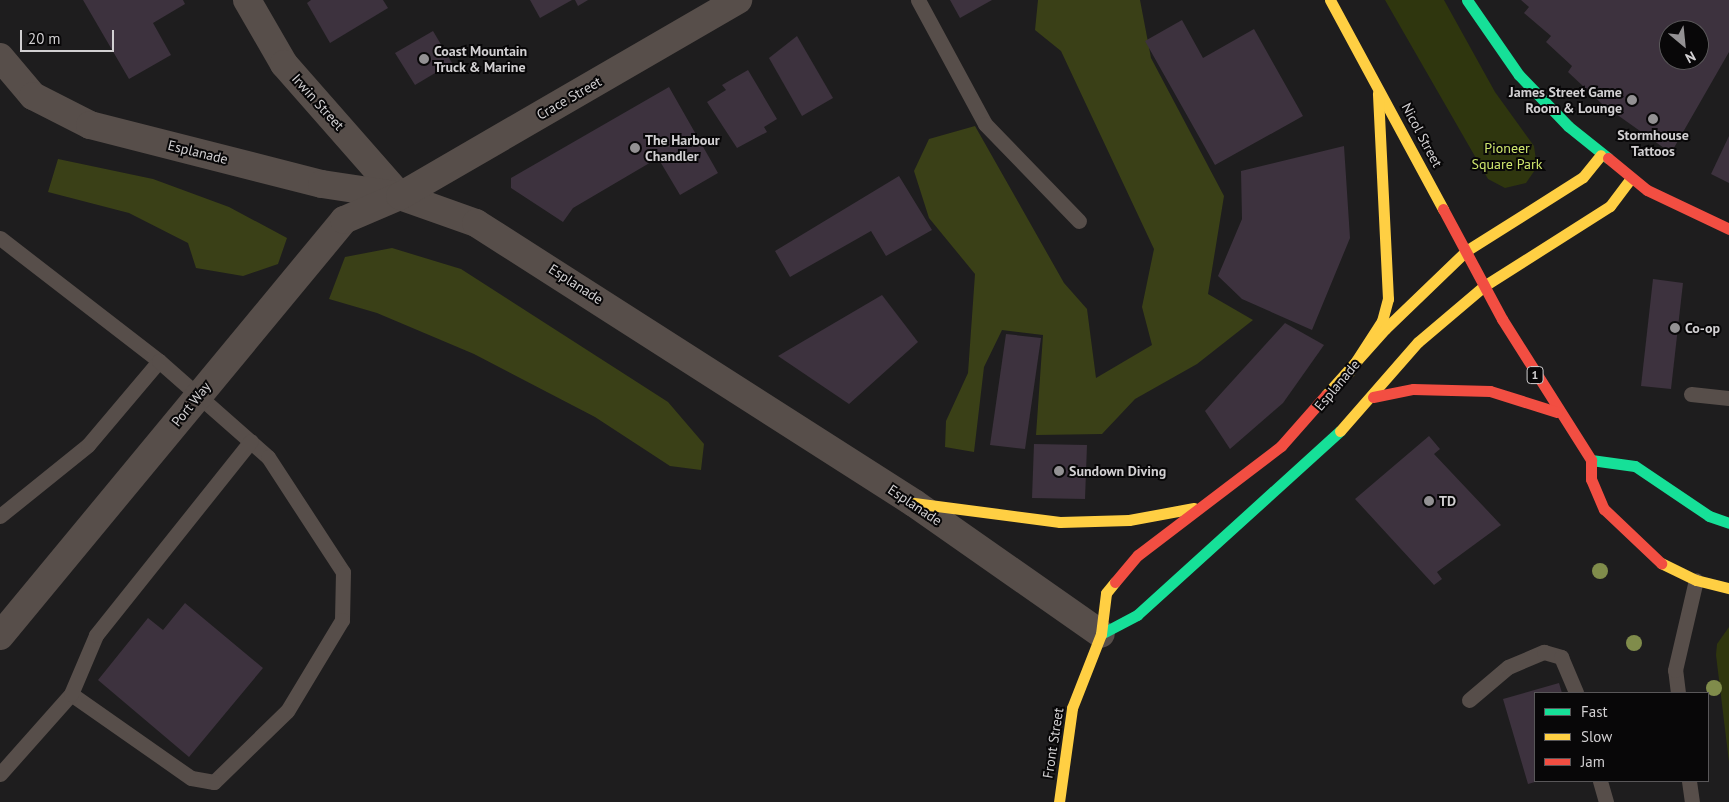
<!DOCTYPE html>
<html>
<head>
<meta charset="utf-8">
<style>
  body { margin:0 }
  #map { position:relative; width:1729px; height:802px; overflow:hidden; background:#1e1d1e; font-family:"PT Sans",sans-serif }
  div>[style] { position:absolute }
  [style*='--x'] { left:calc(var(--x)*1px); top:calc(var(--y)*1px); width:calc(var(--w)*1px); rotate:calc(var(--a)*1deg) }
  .green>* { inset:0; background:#2f360e }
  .forest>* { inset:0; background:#3a4017 }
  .building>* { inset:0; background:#3d323e }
  .lane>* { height:15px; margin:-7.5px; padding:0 7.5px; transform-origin:7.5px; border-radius:7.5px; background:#574e4a }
  .street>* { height:28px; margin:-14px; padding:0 14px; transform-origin:14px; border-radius:14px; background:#574e4a }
  .fast>* { height:11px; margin:-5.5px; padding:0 5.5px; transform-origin:5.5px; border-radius:5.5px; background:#16e098 }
  .slow>* { height:11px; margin:-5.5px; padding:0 5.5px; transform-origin:5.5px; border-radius:5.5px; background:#ffcf43 }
  .jam>* { height:11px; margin:-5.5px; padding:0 5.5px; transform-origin:5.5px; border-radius:5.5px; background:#f24e42 }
  .trees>* { width:16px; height:16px; margin:-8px; border-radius:50%; background:#808c4b }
  .dots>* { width:14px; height:14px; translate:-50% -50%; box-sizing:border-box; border:2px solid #080708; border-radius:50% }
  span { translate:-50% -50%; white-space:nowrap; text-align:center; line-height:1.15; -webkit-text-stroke:4px #080708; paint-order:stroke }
  .shield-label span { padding:1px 4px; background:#080708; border:1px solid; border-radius:4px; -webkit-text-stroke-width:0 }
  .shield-label { font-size:12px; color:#d2d0d2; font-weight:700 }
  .poi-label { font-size:14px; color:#d2d0d2; font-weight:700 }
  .left { translate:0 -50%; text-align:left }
  .right { translate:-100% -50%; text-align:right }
  .street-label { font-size:14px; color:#d2d0d2 }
  .park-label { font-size:14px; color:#d0e76f }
  .legend { position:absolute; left:1534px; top:692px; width:175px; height:90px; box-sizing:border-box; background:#080708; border:1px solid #595759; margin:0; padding:6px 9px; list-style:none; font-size:15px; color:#d2d0d2 }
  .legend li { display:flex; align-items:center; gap:10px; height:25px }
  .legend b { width:25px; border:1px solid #595759 }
  .north { position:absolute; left:1659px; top:20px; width:50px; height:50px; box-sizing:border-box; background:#080708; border:1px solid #595759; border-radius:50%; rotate:152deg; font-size:14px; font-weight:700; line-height:20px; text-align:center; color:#d2d0d2 }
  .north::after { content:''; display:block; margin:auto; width:18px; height:22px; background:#939193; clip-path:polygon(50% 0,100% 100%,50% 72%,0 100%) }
  .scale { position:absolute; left:20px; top:30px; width:94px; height:22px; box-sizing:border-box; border:2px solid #d2d0d2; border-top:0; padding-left:6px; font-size:15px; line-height:18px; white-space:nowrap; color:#d2d0d2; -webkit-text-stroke:4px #080708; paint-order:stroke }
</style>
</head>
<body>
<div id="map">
  <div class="green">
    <div style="clip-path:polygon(1385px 0,1444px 0,1495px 92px,1534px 146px,1537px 167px,1526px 183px,1505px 188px,1488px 179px)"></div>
    <div style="clip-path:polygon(1729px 627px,1729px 762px,1716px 655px,1717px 644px)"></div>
  </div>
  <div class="forest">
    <div style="clip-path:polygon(1038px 0,1140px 0,1151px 58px,1224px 196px,1208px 294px,1253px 320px,1197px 364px,1135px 399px,1102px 434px,1036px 435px,1043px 335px,1002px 330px,984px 367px,974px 452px,945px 447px,946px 421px,968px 373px,975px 274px,929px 218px,914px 171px,929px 139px,975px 126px,1064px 283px,1087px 309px,1096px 378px,1152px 345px,1142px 307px,1154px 249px,1061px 51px,1035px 30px)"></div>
    <div style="clip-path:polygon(58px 159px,153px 179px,229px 207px,287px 238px,278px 264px,243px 276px,196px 268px,188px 243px,129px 213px,48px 192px)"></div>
    <div style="clip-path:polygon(392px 248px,461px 269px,668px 402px,704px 444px,701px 470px,670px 466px,595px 417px,474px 354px,377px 313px,329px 299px,345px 257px)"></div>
  </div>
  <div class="building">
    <div style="clip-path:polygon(83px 0,183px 0,185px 4px,153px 23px,171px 55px,129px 79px)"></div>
    <div style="clip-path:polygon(311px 0,383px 0,388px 8px,330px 43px,307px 3px)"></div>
    <div style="clip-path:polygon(530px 0,572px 0,540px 18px)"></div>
    <div style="clip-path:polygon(575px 0,588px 0,578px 6px)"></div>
    <div style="clip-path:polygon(950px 0,992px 0,960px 18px)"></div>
    <div style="clip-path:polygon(evenodd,1521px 0,1729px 0,1729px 52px,1671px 153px,1602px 104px,1568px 72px,1572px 66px,1546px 42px,1551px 36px,1524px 13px,1529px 7px,1521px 0,1669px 30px,1699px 30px,1699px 60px,1669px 60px,1669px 30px)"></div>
    <div style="clip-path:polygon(1182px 20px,1203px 58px,1254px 29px,1303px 116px,1215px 165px,1145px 41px)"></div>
    <div style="clip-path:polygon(433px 31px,452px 63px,415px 85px,395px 53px)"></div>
    <div style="clip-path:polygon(797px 36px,833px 98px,802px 116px,769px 58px)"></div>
    <div style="clip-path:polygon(748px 70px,777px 119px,764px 127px,767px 132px,737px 148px,707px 102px,726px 90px,722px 85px)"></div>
    <div style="clip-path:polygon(669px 87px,718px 173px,680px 195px,658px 158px,573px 208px,563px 222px,511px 188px,511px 178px)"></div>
    <div style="clip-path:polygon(1729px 136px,1729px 183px,1711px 174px)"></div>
    <div style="clip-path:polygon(1344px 146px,1350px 238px,1312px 330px,1242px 299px,1218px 276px,1242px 219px,1241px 171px)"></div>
    <div style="clip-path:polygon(899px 176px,932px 230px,886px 256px,871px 231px,790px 277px,775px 251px)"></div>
    <div style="clip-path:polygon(1653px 279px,1683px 283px,1671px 389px,1641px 386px)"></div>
    <div style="clip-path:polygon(882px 295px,918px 342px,849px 404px,778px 356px)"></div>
    <div style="clip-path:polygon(1285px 323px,1324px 345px,1283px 403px,1230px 449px,1205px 411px)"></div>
    <div style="clip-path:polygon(1006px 334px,1041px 338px,1025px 449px,990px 445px)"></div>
    <div style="clip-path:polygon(1429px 436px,1440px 449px,1434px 454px,1501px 525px,1437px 572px,1442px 579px,1434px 585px,1355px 499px)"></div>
    <div style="clip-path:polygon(1034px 444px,1087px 445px,1085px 499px,1032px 498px)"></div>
    <div style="clip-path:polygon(185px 603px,263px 668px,189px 757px,98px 680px,148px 618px,163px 630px)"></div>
    <div style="clip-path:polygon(1559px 683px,1562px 693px,1535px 693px,1535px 782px,1528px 784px,1503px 699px)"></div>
  </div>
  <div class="lane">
    <div style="--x:918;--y:0;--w:141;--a:61.6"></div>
    <div style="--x:985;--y:124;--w:135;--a:45.9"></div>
    <div style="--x:0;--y:238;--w:201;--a:37.7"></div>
    <div style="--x:1691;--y:394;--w:38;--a:6"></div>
    <div style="--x:0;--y:516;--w:113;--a:-38.9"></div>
    <div style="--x:88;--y:445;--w:110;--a:-49.8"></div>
    <div style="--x:159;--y:361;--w:145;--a:41.4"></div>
    <div style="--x:268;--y:457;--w:137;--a:56.9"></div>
    <div style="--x:343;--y:572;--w:48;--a:91.2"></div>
    <div style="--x:342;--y:620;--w:106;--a:121.1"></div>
    <div style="--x:287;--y:711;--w:102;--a:135.8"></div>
    <div style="--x:214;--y:782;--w:23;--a:-170"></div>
    <div style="--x:191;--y:778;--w:146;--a:-145"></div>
    <div style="--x:1678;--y:693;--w:23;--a:-97"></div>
    <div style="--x:1675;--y:670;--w:92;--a:-76.9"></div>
    <div style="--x:1469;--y:700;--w:51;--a:-40.2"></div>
    <div style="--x:1508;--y:667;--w:39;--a:-23"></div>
    <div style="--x:1544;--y:652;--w:18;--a:16"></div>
    <div style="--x:1561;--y:657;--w:39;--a:67"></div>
    <div style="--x:0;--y:774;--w:107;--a:-48.4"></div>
    <div style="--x:71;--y:694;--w:64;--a:-67"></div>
    <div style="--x:96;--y:635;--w:248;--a:-51.4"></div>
    <div style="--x:1600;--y:781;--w:22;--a:74"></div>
    <div style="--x:1689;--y:781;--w:21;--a:82"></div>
  </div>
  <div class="street">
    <div style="--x:247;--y:0;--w:74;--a:60"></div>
    <div style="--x:284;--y:64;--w:176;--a:48.7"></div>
    <div style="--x:0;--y:57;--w:51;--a:49.8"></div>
    <div style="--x:33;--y:96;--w:64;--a:27"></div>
    <div style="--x:90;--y:125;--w:239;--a:14.3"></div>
    <div style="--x:322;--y:184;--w:79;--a:8.7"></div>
    <div style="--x:400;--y:196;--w:81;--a:19.6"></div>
    <div style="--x:476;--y:223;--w:520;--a:32.59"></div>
    <div style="--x:914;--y:503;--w:228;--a:35"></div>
    <div style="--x:0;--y:636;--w:540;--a:-50.41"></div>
    <div style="--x:344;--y:220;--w:61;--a:-23.2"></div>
    <div style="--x:400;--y:196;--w:391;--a:-30.1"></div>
  </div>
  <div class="fast">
    <div style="--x:1467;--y:0;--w:91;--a:55.3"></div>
    <div style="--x:1519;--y:75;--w:71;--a:46.1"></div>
    <div style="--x:1568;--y:126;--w:51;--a:38.7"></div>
    <div style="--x:1591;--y:460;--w:44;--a:7.8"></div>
    <div style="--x:1635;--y:466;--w:89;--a:34"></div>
    <div style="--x:1709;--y:516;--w:21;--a:19"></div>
    <div style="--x:1101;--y:634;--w:41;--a:-27.8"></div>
    <div style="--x:1137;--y:615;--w:274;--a:-42.2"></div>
  </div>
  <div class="slow">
    <div style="--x:1330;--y:0;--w:238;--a:61.6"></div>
    <div style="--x:1349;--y:372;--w:61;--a:-57.1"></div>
    <div style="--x:1382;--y:321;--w:23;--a:-75"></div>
    <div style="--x:1388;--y:299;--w:206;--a:-92.8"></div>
    <div style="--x:1326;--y:395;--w:89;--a:-48.2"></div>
    <div style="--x:1385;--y:329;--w:112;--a:-43.9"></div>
    <div style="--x:1466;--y:251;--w:138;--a:-32.3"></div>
    <div style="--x:1583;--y:177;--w:28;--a:-51"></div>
    <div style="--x:1340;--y:431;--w:118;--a:-48.8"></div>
    <div style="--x:1418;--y:342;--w:87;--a:-40.3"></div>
    <div style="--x:1484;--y:286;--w:149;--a:-32.4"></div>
    <div style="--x:1610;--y:206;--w:35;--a:-53"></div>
    <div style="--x:914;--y:503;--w:147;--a:7.4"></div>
    <div style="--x:1060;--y:522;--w:69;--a:-1.7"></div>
    <div style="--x:1129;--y:520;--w:66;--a:-10.5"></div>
    <div style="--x:1661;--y:563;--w:39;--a:26"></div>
    <div style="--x:1696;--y:580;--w:34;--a:14"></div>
    <div style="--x:1059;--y:802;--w:95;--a:-82.1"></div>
    <div style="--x:1072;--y:708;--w:79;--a:-68.6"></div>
    <div style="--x:1101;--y:634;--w:41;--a:-83"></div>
    <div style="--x:1106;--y:593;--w:14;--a:-51"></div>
  </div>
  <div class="jam">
    <div style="--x:1608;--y:158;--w:50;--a:39.4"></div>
    <div style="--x:1647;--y:190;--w:91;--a:25.4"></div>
    <div style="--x:1443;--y:209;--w:125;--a:61.8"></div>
    <div style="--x:1502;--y:319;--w:167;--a:57.7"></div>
    <div style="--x:1591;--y:460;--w:19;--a:90"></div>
    <div style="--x:1591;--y:479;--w:33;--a:67"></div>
    <div style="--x:1604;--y:509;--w:79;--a:43.5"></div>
    <div style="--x:1373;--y:397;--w:41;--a:-11.3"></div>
    <div style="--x:1413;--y:389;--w:77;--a:1.5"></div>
    <div style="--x:1490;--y:391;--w:70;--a:17.4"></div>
    <div style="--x:1115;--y:582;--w:35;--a:-50"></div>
    <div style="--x:1138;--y:555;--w:180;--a:-37.3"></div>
    <div style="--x:1281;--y:446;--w:68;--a:-48.6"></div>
  </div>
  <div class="trees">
    <div style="left:1600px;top:571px"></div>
    <div style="left:1634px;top:643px"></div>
    <div style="left:1714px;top:688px"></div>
  </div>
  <div class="dots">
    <div style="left:424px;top:59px;background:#939193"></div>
    <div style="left:1632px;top:100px;background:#939193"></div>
    <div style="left:1653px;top:119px;background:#939193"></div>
    <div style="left:635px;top:148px;background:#939193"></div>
    <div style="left:1675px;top:328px;background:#939193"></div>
    <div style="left:1059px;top:471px;background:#939193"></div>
    <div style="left:1429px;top:501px;background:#939193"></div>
  </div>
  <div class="shield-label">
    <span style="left:1535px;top:375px">1</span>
  </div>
  <div class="poi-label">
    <span class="left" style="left:434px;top:59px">Coast Mountain<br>Truck &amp; Marine</span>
    <span class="right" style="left:1622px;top:100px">James Street Game<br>Room &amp; Lounge</span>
    <span style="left:1653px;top:143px">Stormhouse<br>Tattoos</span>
    <span class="left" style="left:645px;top:148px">The Harbour<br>Chandler</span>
    <span class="left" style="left:1685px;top:328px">Co-op</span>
    <span class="left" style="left:1069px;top:471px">Sundown Diving</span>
    <span class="left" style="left:1439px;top:501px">TD</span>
  </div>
  <div class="street-label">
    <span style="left:569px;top:98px;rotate:-30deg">Crace Street</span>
    <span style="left:318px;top:102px;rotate:48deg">Irwin Street</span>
    <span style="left:1422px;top:135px;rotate:62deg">Nicol Street</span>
    <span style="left:198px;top:152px;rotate:14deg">Esplanade</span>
    <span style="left:576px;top:284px;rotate:33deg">Esplanade</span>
    <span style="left:1337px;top:385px;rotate:-50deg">Esplanade</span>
    <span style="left:191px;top:404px;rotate:-51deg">Port Way</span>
    <span style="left:915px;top:505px;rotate:34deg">Esplanade</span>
    <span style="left:1053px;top:743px;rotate:-81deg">Front Street</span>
  </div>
  <div class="park-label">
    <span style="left:1507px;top:156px">Pioneer<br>Square Park</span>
  </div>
  <ul class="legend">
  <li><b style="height:6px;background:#16e098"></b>Fast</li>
  <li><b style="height:6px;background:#ffcf43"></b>Slow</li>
  <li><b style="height:6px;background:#f24e42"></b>Jam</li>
  </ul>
  <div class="north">N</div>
  <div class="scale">20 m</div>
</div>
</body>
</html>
